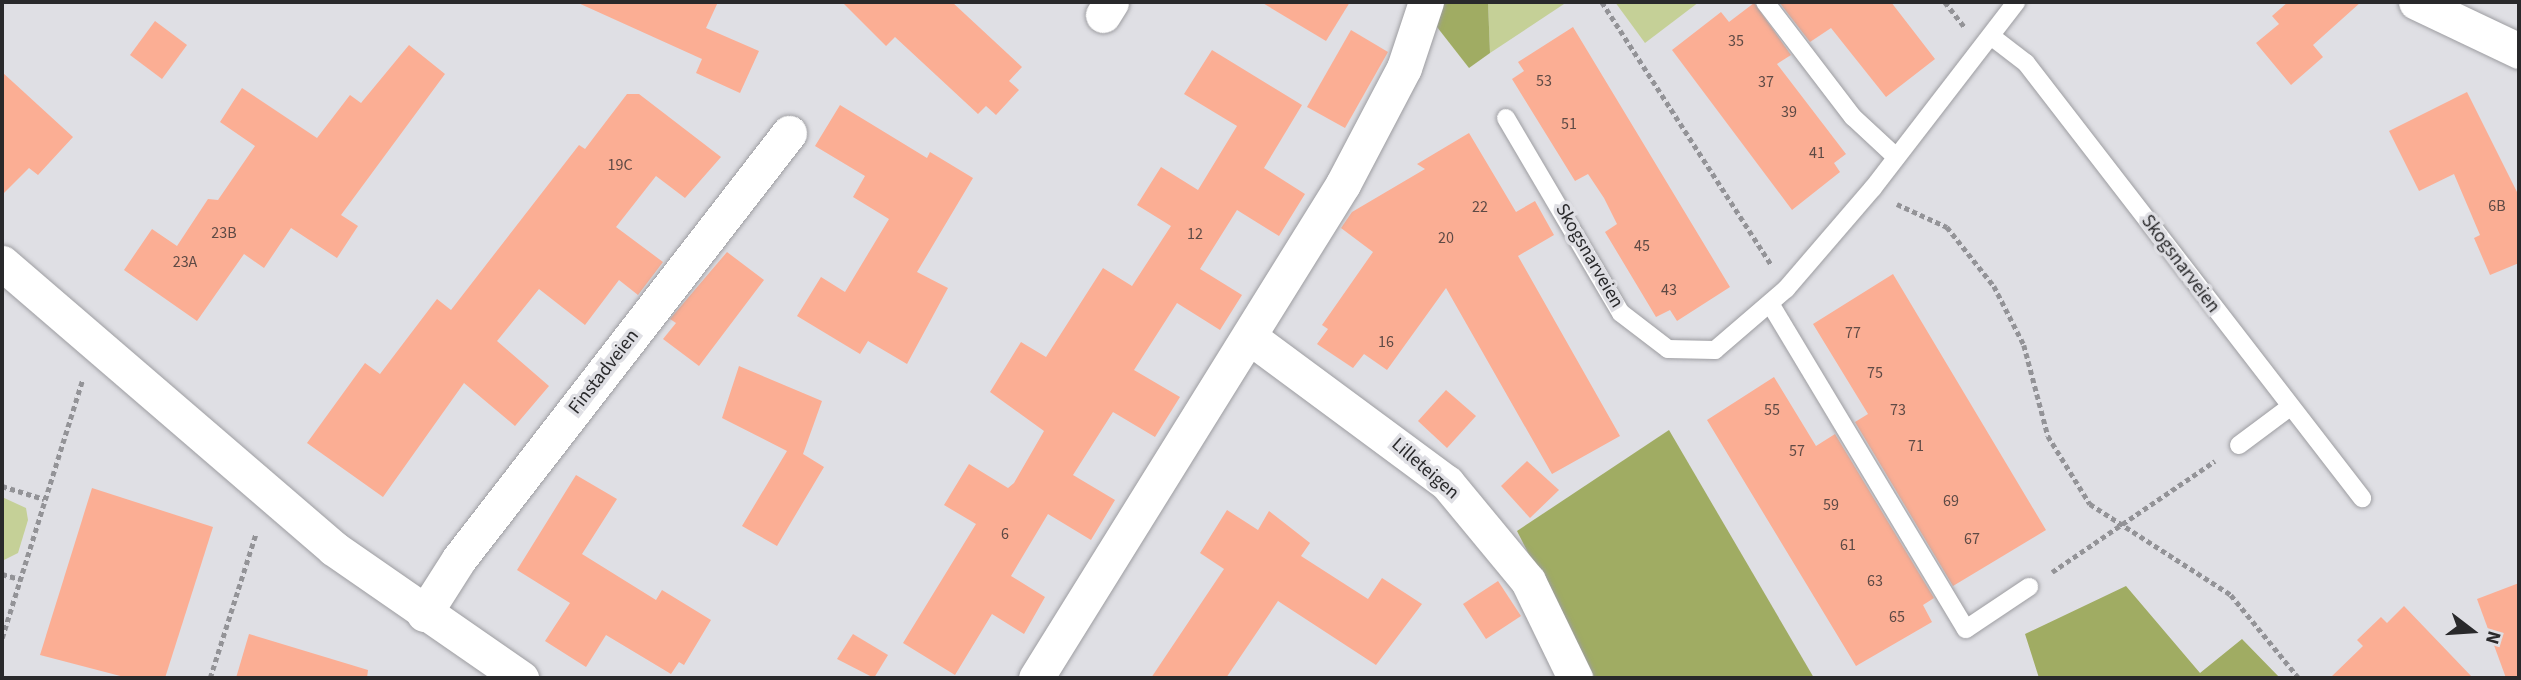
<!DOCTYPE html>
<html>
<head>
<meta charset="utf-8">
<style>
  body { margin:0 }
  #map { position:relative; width:2521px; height:680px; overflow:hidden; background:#dfdfe4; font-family:"Source Sans 3",sans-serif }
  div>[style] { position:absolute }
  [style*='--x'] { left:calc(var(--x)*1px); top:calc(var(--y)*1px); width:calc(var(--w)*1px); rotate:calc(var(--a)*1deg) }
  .green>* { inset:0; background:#c5d097 }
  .forest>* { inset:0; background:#a0ac63 }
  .building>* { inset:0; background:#fbae94 }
  .path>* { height:4.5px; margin-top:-2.25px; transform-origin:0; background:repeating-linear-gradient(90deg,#939397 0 5px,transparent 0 8.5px) }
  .roads { filter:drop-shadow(0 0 2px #9d9da1) drop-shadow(0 0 2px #9d9da1) }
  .service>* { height:18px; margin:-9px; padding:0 9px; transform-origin:9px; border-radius:9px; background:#fff }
  .minor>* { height:35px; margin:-17.5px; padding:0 17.5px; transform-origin:17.5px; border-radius:17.5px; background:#fff }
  span { translate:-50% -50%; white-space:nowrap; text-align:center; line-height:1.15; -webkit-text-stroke:7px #dfdfe4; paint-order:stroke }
  .number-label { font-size:16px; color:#5e4a45 }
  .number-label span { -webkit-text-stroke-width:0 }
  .street-label { font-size:19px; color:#29292b }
  .frame { position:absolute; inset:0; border:4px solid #29292b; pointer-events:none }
  .north { position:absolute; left:2437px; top:596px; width:70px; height:70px; -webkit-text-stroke:5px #dfdfe4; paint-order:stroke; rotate:107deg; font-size:19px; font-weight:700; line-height:28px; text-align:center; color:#29292b }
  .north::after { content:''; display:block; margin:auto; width:24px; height:32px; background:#29292b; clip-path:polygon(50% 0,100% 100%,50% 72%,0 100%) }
</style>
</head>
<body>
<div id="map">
  <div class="green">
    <div style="clip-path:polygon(1488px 2px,1567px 2px,1490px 53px)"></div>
    <div style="clip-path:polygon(1615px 2px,1699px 2px,1645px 43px)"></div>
    <div style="clip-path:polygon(2px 497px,26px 508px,28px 520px,18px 553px,2px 561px)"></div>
  </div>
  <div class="forest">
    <div style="clip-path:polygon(1444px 2px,1488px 2px,1490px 53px,1469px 68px,1437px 27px)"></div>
    <div style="clip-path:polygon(1669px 430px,1814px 678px,1592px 678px,1517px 531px)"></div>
    <div style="clip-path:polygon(2126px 586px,2200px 673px,2242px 639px,2280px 678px,2039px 678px,2025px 634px)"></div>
  </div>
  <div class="building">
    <div style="clip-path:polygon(576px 2px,718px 2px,706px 28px,759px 51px,740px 93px,696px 73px,702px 59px)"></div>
    <div style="clip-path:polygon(842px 2px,952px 2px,1022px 67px,1009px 81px,1019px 90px,996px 115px,986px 106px,978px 114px,895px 37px,886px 46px)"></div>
    <div style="clip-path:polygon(1261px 2px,1350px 2px,1326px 41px)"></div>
    <div style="clip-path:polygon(1779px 2px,1891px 2px,1935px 59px,1886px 97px,1831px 28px,1810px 42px)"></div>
    <div style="clip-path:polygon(2288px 2px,2361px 2px,2313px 45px,2323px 57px,2291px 85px,2256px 43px,2279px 24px,2272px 16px)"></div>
    <div style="clip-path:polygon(1754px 3px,1791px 55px,1777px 64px,1846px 154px,1834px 163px,1840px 172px,1792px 210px,1672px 50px,1721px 12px,1729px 22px)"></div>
    <div style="clip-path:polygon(155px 21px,187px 45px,162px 79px,130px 55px)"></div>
    <div style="clip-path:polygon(1573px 27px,1730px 287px,1677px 321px,1670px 310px,1656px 317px,1605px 232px,1617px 224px,1604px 198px,1588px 174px,1575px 181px,1512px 79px,1524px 71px,1518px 62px)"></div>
    <div style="clip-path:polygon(1351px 30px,1388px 52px,1345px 128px,1307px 107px)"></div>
    <div style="clip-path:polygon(409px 45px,445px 74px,341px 215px,358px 226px,337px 258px,291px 228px,264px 268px,244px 254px,197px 321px,124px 270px,152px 229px,177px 246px,208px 199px,218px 200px,255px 146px,220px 122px,242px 88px,317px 138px,350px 95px,361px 103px)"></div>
    <div style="clip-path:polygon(1212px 50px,1302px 105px,1264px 168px,1305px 194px,1279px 236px,1237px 210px,1200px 269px,1242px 295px,1220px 330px,1177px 303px,1134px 370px,1180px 397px,1155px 437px,1113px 412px,1073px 475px,1115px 500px,1091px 540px,1048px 514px,1011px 576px,1045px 597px,1024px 634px,992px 614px,955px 675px,903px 643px,976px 524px,944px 505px,969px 464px,1008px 488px,1014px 483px,1044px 431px,990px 392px,1021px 342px,1046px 357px,1103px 268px,1132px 286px,1171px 226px,1137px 205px,1161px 167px,1198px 190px,1237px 126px,1184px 94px)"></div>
    <div style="clip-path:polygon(2px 72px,73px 137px,38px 175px,29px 168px,2px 195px)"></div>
    <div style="clip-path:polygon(2467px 92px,2519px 196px,2519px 263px,2490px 275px,2474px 238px,2480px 235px,2454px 174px,2419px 191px,2389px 131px)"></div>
    <div style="clip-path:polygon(627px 94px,639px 94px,721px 157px,685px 198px,656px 176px,616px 227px,663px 262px,638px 295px,619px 280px,585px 325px,539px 289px,497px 341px,549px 386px,515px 426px,464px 383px,383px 497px,307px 443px,365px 363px,380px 374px,437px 299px,451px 310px,579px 145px,585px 149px)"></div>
    <div style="clip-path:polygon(840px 105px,927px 158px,930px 152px,973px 178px,917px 272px,948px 288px,907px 364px,868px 341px,860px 354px,797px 316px,821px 277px,845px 292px,889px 219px,853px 197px,865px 176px,815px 146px)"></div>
    <div style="clip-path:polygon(1469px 133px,1516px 212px,1535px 201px,1554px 235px,1518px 256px,1620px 436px,1552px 474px,1446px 288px,1387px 370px,1364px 354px,1353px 368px,1317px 344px,1328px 329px,1322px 325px,1373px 252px,1341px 228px,1352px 212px,1425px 169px,1417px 164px)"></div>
    <div style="clip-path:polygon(727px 252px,764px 280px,699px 366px,663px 339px,676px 323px,670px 319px)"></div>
    <div style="clip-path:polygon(1893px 274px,2046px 530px,1953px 586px,1855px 422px,1868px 414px,1813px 324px)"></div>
    <div style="clip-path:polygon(739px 366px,822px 401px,803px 454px,824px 467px,777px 546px,742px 526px,787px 451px,722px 418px)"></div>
    <div style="clip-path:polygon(1774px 377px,1816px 446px,1835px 434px,1934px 598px,1923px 605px,1932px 622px,1856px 666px,1707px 420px)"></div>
    <div style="clip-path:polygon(1446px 390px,1476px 416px,1447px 448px,1418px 421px)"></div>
    <div style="clip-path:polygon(1527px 461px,1559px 490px,1530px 518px,1501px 486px)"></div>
    <div style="clip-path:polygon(576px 475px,617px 499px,582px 554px,656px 600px,662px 590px,711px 620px,684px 665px,679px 662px,671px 674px,606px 635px,586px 667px,545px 641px,570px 603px,517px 570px)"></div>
    <div style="clip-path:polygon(92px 488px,213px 527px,165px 678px,128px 678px,40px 655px)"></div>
    <div style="clip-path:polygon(1227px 510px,1258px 530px,1269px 511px,1310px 543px,1301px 556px,1368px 599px,1382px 578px,1422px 604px,1376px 665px,1278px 601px,1226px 678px,1151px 678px,1224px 569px,1200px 553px)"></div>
    <div style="clip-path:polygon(1498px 581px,1521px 616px,1486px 639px,1463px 604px)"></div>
    <div style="clip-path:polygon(2519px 583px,2519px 678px,2506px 678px,2477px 599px)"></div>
    <div style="clip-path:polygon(2404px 606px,2473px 678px,2330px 678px,2363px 646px,2357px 640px,2381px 617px,2387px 623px)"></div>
    <div style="clip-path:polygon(249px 634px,368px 670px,367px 678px,236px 678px)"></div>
    <div style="clip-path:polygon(853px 634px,888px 655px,874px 678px,837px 659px)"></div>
  </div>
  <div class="path">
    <div style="--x:1602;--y:2;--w:312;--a:57.2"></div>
    <div style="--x:1945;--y:2;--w:31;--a:52"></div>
    <div style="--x:1897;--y:204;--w:55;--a:24.7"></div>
    <div style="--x:1947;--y:227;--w:75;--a:51.5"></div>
    <div style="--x:1994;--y:286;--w:66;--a:63"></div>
    <div style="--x:2024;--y:345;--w:94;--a:75.2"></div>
    <div style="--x:2048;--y:436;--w:80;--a:58.3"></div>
    <div style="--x:2090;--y:504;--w:168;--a:32.8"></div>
    <div style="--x:2231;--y:595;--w:107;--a:50.7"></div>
    <div style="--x:2;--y:486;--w:44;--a:17.2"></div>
    <div style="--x:2052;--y:572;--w:197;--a:-34.3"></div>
    <div style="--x:2;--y:574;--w:19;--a:16"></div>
    <div style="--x:2;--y:638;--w:269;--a:-72.7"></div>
    <div style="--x:210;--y:678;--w:152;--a:-72.4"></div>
  </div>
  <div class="roads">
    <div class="service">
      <div style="--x:1765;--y:2;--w:145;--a:52.6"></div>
      <div style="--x:1853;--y:117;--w:59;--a:42.9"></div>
      <div style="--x:1991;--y:36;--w:44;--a:37.6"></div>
      <div style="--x:2026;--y:63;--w:550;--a:52.32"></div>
      <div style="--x:1506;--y:118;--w:226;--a:59.5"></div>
      <div style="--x:1621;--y:313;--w:59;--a:37.5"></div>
      <div style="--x:1668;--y:349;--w:47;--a:1.2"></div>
      <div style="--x:1715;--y:350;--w:94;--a:-40.7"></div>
      <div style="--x:1786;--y:289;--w:133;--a:-49.3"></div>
      <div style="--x:1873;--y:188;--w:235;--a:-52.4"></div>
      <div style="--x:1771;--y:305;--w:378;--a:59"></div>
      <div style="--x:1966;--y:629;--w:76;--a:-33.7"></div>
      <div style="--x:2239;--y:445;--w:64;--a:-36.7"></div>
    </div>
    <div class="minor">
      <div style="--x:2416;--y:2;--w:114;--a:25.4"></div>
      <div style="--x:1103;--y:15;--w:15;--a:-58"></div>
      <div style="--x:2;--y:263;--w:437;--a:40.7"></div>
      <div style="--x:333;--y:548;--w:229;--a:34.7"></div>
      <div style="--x:1251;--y:338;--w:244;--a:36.5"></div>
      <div style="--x:1447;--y:483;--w:127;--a:50.4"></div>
      <div style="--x:1528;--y:581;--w:108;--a:64.1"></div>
      <div style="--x:424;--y:614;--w:65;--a:-57.5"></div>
      <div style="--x:459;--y:559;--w:539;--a:-52.24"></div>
      <div style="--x:1036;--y:678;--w:582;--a:-58.14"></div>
      <div style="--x:1343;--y:184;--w:131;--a:-62.3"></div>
      <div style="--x:1404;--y:68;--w:70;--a:-71.6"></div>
    </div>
  </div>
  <div class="number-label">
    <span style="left:1736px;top:41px">35</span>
    <span style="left:1544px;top:81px">53</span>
    <span style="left:1766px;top:82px">37</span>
    <span style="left:1789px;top:112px">39</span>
    <span style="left:1569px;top:124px">51</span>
    <span style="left:1817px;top:153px">41</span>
    <span style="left:620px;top:165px">19C</span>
    <span style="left:2497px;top:206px">6B</span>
    <span style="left:1480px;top:207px">22</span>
    <span style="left:224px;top:233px">23B</span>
    <span style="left:1195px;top:234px">12</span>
    <span style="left:1446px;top:238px">20</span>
    <span style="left:1642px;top:246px">45</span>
    <span style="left:185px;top:262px">23A</span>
    <span style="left:1669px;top:290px">43</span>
    <span style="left:1853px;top:333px">77</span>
    <span style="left:1386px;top:342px">16</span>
    <span style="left:1875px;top:373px">75</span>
    <span style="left:1772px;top:410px">55</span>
    <span style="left:1898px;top:410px">73</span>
    <span style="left:1916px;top:446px">71</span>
    <span style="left:1797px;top:451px">57</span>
    <span style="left:1951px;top:501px">69</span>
    <span style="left:1831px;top:505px">59</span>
    <span style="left:1005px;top:534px">6</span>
    <span style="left:1972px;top:539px">67</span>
    <span style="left:1848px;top:545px">61</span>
    <span style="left:1875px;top:581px">63</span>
    <span style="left:1897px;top:617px">65</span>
  </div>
  <div class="street-label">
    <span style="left:1589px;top:256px;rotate:60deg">Skogsnarveien</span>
    <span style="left:2180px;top:264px;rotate:53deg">Skogsnarveien</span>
    <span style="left:604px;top:372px;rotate:-52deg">Finstadveien</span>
    <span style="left:1425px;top:469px;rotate:41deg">Lilleteigen</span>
  </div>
  <div class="frame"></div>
  <div class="north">N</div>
</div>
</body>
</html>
